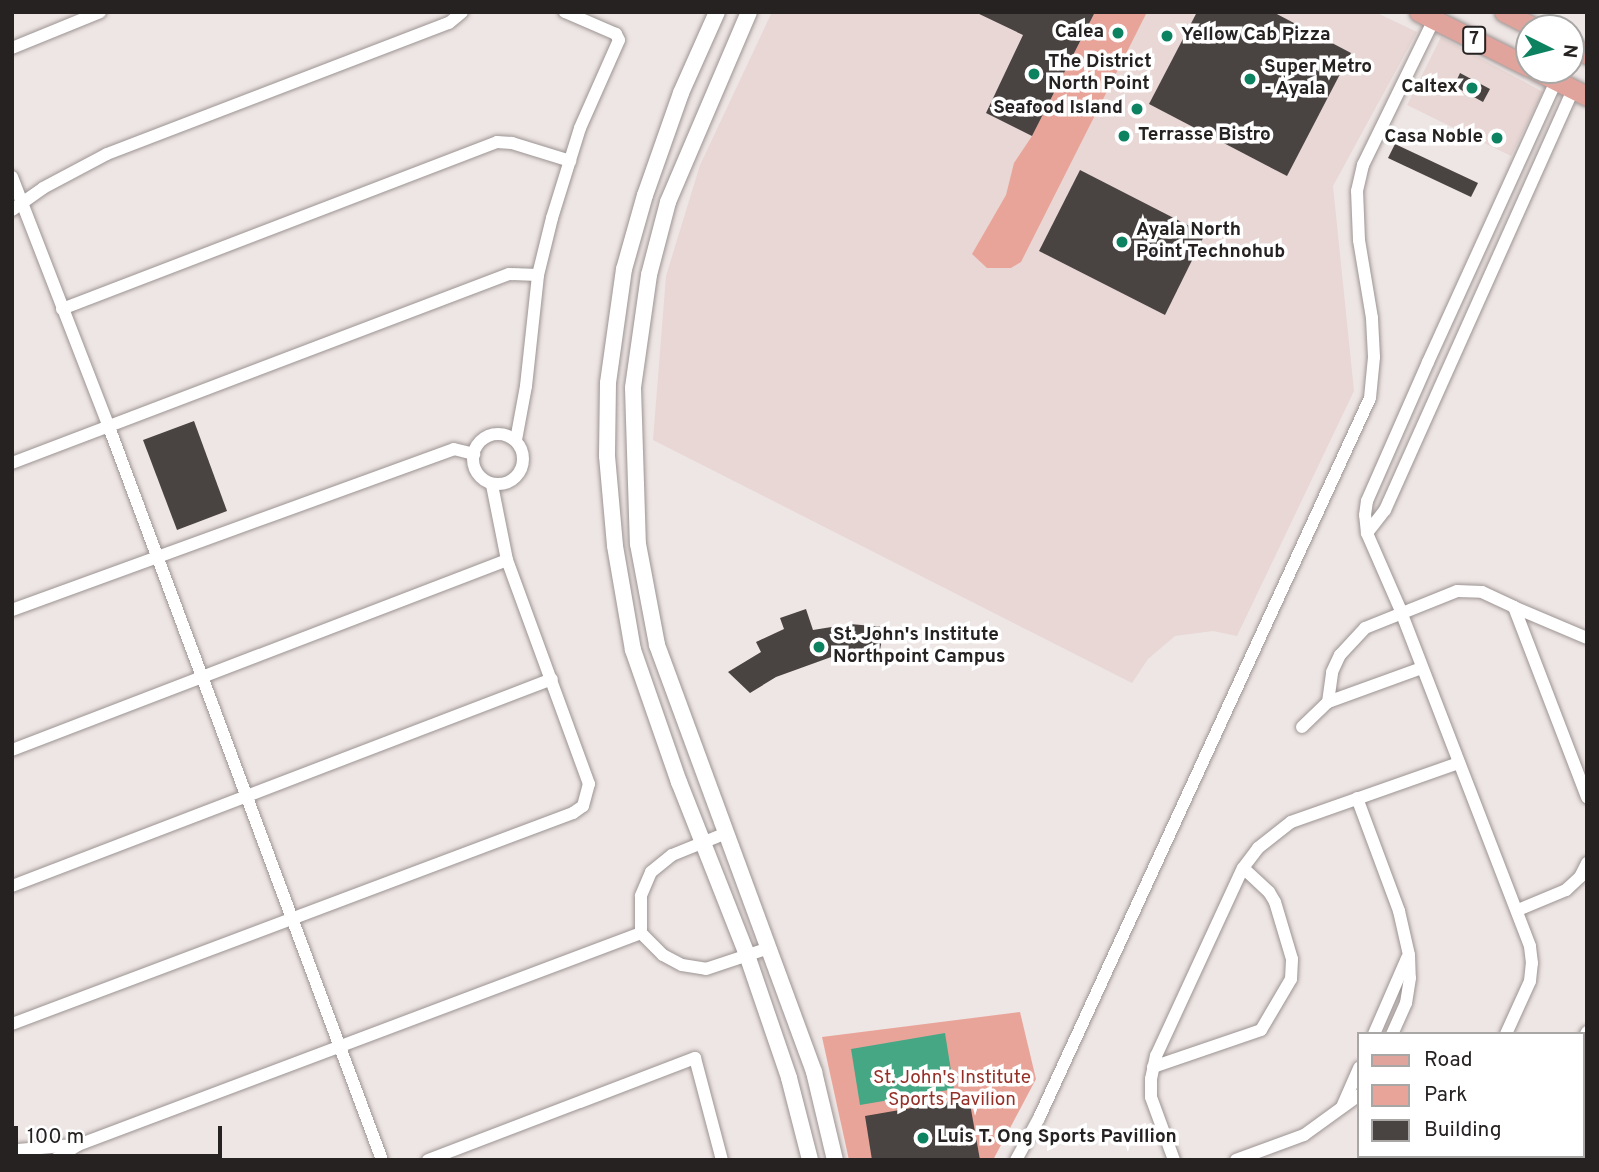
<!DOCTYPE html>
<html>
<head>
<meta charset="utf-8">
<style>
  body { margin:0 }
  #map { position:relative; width:1599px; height:1172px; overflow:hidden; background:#eee6e4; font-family:Overpass,sans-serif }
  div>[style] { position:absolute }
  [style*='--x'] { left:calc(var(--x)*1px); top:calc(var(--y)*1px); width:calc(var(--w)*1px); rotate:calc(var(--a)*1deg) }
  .built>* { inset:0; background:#e8d7d4 }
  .green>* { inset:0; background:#e9a499 }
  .water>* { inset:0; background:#46a785 }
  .building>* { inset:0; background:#494341 }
  .roads { filter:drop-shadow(0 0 2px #9c9493) drop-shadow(0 0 2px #9c9493) }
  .minor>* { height:12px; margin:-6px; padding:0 6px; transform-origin:6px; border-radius:6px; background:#fff }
  .minor>.ring { margin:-6px; padding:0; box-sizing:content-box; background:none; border:12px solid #fff; border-radius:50% }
  .tertiary>* { height:16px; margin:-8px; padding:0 8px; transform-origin:8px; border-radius:8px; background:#fff }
  .primary>* { height:19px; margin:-9.5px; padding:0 9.5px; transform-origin:9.5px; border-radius:9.5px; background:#e0a49c }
  .dots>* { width:19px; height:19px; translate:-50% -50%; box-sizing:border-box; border:4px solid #fff; border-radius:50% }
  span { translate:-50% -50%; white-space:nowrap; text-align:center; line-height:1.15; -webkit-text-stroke:7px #fff; paint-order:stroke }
  .shield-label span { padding:2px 5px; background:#fff; border:2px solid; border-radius:5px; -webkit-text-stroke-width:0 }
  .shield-label { font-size:18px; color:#252221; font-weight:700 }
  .poi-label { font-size:19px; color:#252221; font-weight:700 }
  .right { translate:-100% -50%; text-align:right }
  .left { translate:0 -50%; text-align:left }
  .park-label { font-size:19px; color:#943027 }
  .frame { position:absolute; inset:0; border:14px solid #252221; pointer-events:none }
  .legend { position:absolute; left:1357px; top:1032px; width:228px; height:126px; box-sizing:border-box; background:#fff; border:2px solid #a8a7a6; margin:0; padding:9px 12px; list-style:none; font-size:21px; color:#252221 }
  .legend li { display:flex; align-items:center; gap:14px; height:35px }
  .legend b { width:35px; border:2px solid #a8a7a6 }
  .north { position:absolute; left:1515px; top:14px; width:70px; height:70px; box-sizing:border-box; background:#fff; border:2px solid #a8a7a6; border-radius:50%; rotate:96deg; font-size:19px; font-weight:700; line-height:28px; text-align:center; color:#252221 }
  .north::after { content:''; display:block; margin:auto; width:24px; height:32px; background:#0d8261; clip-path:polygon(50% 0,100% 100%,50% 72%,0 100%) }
  .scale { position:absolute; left:14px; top:1126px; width:208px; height:32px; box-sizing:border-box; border:4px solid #252221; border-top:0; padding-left:9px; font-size:21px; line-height:24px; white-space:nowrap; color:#252221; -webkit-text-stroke:5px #fff; paint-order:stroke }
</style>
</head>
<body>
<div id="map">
  <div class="built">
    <div style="clip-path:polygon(772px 12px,1375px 12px,1417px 32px,1333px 186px,1354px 391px,1237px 636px,1213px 631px,1175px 636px,1148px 659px,1132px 683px,653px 440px,666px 276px,700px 165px)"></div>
    <div style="clip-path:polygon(1441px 37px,1543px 92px,1511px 156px,1407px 105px)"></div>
  </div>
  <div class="green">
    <div style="clip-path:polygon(1095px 12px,1147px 12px,1021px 262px,1011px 268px,987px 268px,972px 254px,1006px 195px,1014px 163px,1032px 136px)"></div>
    <div style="clip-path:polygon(1020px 1012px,1036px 1079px,993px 1160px,849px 1160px,822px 1037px)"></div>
  </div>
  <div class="water">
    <div style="clip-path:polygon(945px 1033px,954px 1089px,860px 1105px,851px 1049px)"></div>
  </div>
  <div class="building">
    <div style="clip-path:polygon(975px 12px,1095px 12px,1032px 136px,986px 113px,1023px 35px)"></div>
    <div style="clip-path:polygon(1197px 12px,1273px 12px,1351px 53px,1287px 176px,1149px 104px)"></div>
    <div style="clip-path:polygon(1460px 73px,1490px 89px,1483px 102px,1454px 86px)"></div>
    <div style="clip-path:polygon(1395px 144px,1478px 183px,1471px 197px,1388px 158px)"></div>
    <div style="clip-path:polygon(1080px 170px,1205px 234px,1165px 315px,1039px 251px)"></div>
    <div style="clip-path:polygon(194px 421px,227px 511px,177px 530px,143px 440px)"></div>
    <div style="clip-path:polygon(806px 609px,813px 630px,850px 624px,884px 627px,879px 656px,834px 656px,776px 677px,750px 693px,728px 672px,761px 652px,756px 642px,784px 629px,780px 618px)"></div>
    <div style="clip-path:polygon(969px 1098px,980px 1160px,872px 1160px,865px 1116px)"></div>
  </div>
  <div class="roads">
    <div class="minor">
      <div style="--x:12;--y:48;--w:95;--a:-22.2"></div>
      <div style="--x:12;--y:177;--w:268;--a:68.8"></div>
      <div style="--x:109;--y:427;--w:782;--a:69.57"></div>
      <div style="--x:12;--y:210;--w:38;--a:-35"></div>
      <div style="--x:43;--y:188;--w:72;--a:-28"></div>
      <div style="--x:107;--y:154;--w:366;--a:-21"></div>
      <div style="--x:449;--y:23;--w:17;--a:-40"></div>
      <div style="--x:62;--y:309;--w:466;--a:-21"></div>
      <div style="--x:497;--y:142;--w:15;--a:4"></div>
      <div style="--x:512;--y:143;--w:61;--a:17.2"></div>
      <div class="ring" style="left:473px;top:434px;width:38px;height:38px"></div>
      <div style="--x:516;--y:440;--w:55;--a:-79.5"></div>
      <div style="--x:526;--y:386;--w:112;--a:-83.8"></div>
      <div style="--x:538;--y:275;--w:59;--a:-76.2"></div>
      <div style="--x:552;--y:218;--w:94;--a:-72.7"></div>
      <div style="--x:580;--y:128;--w:96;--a:-66.1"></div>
      <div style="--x:619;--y:40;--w:7;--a:-117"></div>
      <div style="--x:616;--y:34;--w:56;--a:-156.7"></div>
      <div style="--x:12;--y:463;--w:532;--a:-20.82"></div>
      <div style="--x:509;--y:274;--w:29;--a:2"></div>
      <div style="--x:1367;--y:533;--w:29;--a:-52"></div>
      <div style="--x:1385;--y:510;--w:461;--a:-65.9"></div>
      <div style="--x:1514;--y:607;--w:79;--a:23"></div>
      <div style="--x:12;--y:610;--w:470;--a:-20"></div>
      <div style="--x:454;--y:449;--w:21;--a:14"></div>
      <div style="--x:1328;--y:702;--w:100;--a:-19.9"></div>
      <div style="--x:1302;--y:727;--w:36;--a:-44"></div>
      <div style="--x:1328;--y:702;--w:30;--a:-82"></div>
      <div style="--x:1332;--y:672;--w:19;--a:-65"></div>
      <div style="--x:1340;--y:655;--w:37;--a:-47"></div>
      <div style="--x:1365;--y:628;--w:99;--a:-21.9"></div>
      <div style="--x:1457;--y:591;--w:25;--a:2"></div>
      <div style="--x:1482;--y:592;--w:35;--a:25"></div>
      <div style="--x:1514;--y:607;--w:204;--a:69"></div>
      <div style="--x:12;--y:750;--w:530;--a:-21"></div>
      <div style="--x:1357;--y:798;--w:121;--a:69.6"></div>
      <div style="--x:1399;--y:911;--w:45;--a:77.2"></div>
      <div style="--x:1409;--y:955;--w:23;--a:88"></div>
      <div style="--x:1410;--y:978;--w:25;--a:99"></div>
      <div style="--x:1406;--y:1003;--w:34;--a:114"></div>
      <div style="--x:724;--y:834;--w:56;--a:158"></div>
      <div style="--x:672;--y:855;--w:27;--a:141"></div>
      <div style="--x:651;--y:872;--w:26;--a:113"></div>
      <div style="--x:641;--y:896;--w:37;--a:90"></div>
      <div style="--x:641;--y:933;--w:31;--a:45"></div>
      <div style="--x:663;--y:955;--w:21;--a:28"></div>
      <div style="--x:682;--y:965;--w:24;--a:9"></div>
      <div style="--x:706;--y:969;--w:66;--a:-18.4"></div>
      <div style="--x:12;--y:886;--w:578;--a:-20.97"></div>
      <div style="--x:1518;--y:910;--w:52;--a:-22.6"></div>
      <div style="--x:1566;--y:890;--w:19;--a:-43"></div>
      <div style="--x:1580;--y:877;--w:16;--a:-63"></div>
      <div style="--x:12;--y:1024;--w:599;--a:-20.61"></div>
      <div style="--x:573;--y:813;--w:12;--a:-35"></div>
      <div style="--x:583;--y:806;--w:23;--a:-75"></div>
      <div style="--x:589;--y:784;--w:239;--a:-110.1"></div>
      <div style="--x:507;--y:560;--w:76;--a:-101.3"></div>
      <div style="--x:1374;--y:1034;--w:83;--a:-66.5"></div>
      <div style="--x:1506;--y:1034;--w:58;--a:-65.6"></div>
      <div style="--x:1530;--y:981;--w:18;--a:-84"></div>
      <div style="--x:1532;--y:963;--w:17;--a:-97"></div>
      <div style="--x:1530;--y:946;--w:359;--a:-111.1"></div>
      <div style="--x:1401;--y:611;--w:85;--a:-113.6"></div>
      <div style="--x:1367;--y:533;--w:18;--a:-96"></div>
      <div style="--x:1365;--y:515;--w:14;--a:-82"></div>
      <div style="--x:1367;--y:501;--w:152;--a:-66.3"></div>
      <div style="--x:1428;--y:362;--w:309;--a:-65.5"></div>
      <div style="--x:1583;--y:1040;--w:9;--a:-63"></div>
      <div style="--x:1153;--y:1067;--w:114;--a:-18.9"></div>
      <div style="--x:1261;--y:1030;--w:59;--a:-59.5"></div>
      <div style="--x:1291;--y:979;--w:20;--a:-87"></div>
      <div style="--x:1292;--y:959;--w:59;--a:-106.6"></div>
      <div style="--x:1275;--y:902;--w:12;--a:-121"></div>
      <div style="--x:1269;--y:892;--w:35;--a:-137"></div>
      <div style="--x:1342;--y:1107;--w:43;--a:-66.4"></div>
      <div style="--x:18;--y:1150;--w:56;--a:-5.1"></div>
      <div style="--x:54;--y:1160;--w:28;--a:-32"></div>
      <div style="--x:78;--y:1145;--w:602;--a:-20.63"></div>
      <div style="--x:428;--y:1160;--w:286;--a:-20.9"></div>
      <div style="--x:695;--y:1058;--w:106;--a:75.2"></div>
      <div style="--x:1016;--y:1160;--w:48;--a:-61.3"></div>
      <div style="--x:1039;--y:1118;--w:792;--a:-65.31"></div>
      <div style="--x:1370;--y:398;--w:41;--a:-84.4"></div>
      <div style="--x:1374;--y:357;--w:39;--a:-93"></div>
      <div style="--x:1372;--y:318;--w:79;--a:-99.5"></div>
      <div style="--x:1359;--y:240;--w:49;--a:-92.3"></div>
      <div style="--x:1357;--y:191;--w:27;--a:-77"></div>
      <div style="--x:1363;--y:165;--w:167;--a:-64"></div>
      <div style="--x:1174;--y:1160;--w:67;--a:-110.1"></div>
      <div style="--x:1151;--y:1097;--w:18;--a:-90"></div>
      <div style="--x:1151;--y:1079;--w:24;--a:-78"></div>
      <div style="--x:1156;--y:1056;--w:207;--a:-65.2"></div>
      <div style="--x:1243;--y:868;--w:25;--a:-53"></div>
      <div style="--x:1258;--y:848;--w:42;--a:-38.2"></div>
      <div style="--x:1291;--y:822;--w:178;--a:-19.4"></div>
      <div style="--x:1236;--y:1160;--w:72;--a:-20.2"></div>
      <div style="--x:1304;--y:1135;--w:68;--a:-36"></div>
      <div style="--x:1449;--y:1160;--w:4;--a:-63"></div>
      <div style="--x:1530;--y:1160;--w:4;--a:-76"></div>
    </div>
    <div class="tertiary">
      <div style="--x:717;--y:12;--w:89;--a:114"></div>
      <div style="--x:681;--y:93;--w:108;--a:109.4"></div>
      <div style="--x:645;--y:195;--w:77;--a:105.8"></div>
      <div style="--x:624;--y:269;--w:115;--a:98"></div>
      <div style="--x:608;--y:383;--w:73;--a:90.8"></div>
      <div style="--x:607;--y:456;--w:90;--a:84.9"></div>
      <div style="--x:615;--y:546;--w:106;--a:80.2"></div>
      <div style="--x:633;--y:650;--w:140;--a:70.8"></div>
      <div style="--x:679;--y:782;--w:186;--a:68.5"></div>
      <div style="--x:747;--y:955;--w:130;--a:71.1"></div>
      <div style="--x:789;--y:1078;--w:85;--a:75.6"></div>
      <div style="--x:749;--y:12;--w:207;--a:113.1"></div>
      <div style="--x:668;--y:202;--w:75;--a:104.6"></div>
      <div style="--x:649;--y:275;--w:114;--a:98.1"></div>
      <div style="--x:633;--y:388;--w:156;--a:88.2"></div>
      <div style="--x:638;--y:544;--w:103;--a:79.3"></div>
      <div style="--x:657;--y:645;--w:455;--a:69.8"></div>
      <div style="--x:814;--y:1072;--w:90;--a:76.6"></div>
    </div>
    <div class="primary">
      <div style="--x:1419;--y:12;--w:123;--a:26.6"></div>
      <div style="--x:1504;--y:12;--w:36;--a:27"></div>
      <div style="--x:1571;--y:46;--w:18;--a:27"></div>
      <div style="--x:1535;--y:70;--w:58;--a:26.6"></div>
    </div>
  </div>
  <div class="dots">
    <div style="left:1118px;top:33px;background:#0d8261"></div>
    <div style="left:1167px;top:36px;background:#0d8261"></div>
    <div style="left:1034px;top:74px;background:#0d8261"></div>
    <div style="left:1250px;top:79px;background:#0d8261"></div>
    <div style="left:1472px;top:88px;background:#0d8261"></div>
    <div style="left:1137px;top:109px;background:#0d8261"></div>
    <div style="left:1124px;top:136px;background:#0d8261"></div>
    <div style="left:1497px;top:138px;background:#0d8261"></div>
    <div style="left:1122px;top:242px;background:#0d8261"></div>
    <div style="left:819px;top:647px;background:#0d8261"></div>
    <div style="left:923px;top:1138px;background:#0d8261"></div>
  </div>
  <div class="shield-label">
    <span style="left:1474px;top:40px">7</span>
  </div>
  <div class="poi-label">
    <span class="right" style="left:1104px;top:33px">Calea</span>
    <span class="left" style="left:1181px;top:36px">Yellow Cab Pizza</span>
    <span class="left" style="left:1048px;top:74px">The District<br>North Point</span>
    <span class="left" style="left:1264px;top:79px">Super Metro<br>- Ayala</span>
    <span class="right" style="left:1458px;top:88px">Caltex</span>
    <span class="right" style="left:1123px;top:109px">Seafood Island</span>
    <span class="left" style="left:1138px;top:136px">Terrasse Bistro</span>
    <span class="right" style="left:1483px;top:138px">Casa Noble</span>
    <span class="left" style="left:1136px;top:242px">Ayala North<br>Point Technohub</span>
    <span class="left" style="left:833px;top:647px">St. John's Institute<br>Northpoint Campus</span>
    <span class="left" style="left:937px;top:1138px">Luis T. Ong Sports Pavillion</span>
  </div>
  <div class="park-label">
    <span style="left:952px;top:1090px">St. John's Institute<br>Sports Pavilion</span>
  </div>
  <div class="frame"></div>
  <ul class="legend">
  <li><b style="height:9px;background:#e0a49c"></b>Road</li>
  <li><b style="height:19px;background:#e9a499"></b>Park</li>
  <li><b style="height:19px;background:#494341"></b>Building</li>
  </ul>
  <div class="north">N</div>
  <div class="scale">100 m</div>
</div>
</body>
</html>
